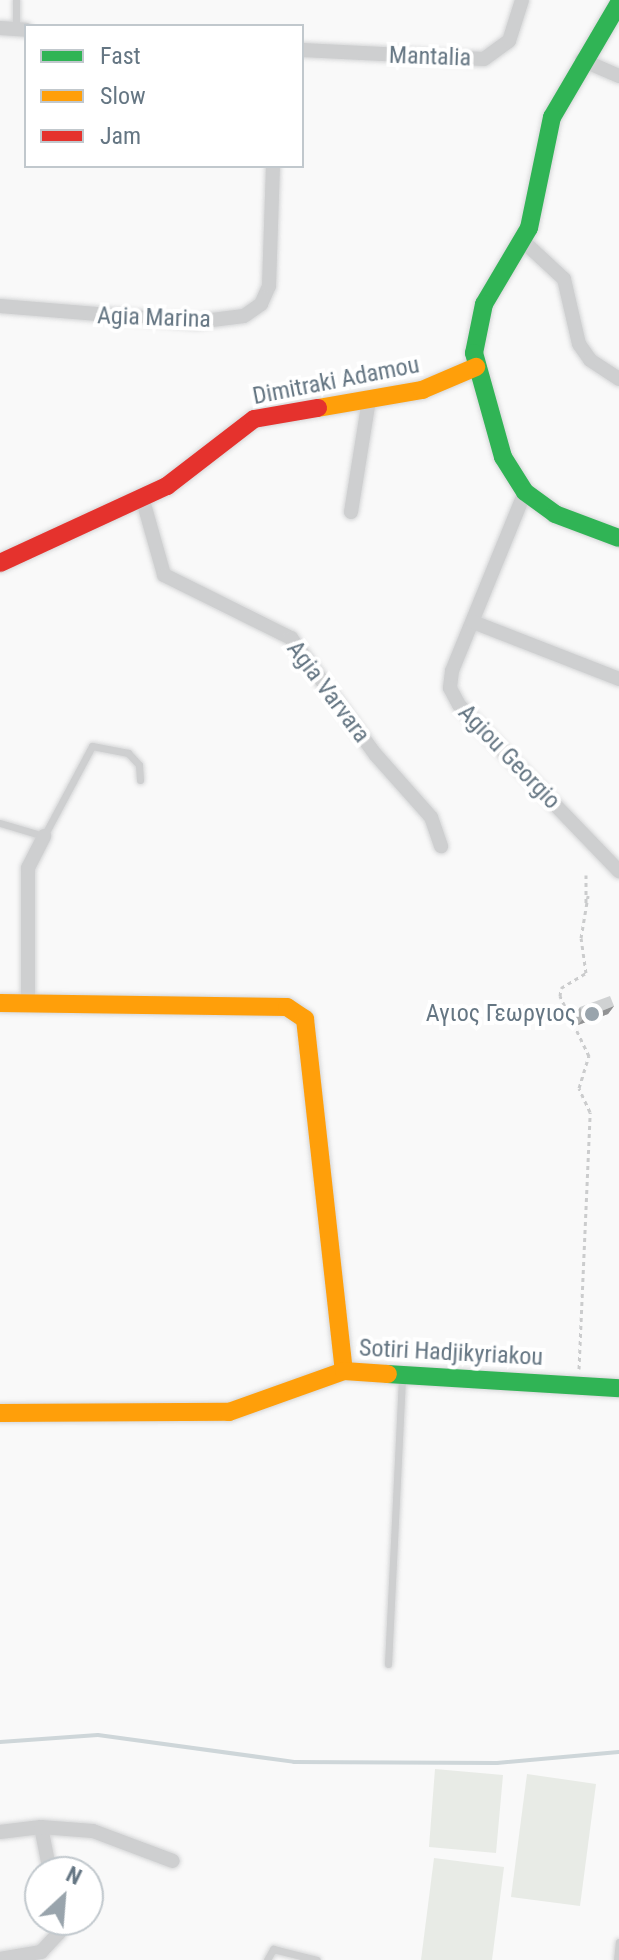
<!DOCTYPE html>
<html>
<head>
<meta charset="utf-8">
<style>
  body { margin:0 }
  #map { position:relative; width:619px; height:1960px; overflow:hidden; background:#f9f9f9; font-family:"Roboto Condensed",sans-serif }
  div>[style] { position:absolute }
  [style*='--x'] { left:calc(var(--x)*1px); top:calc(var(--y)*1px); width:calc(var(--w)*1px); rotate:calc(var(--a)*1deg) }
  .green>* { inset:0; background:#e8ebe6 }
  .stream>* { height:4px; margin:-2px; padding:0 2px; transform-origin:2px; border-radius:2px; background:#ced6d9 }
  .path>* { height:3px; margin-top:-1.5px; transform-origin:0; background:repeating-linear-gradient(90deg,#cbcccd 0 4px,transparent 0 8px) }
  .roads { filter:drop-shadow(0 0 2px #d5d6d7) drop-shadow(0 0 2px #d5d6d7) }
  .lane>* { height:7px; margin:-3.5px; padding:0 3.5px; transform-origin:3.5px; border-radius:3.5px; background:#cecfd0 }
  .street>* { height:14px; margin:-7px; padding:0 7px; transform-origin:7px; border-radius:7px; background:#cecfd0 }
  .fast>* { height:18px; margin:-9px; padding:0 9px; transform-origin:9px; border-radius:9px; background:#30b455 }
  .slow>* { height:18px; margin:-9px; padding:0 9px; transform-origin:9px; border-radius:9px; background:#ff9f0a }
  .jam>* { height:18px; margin:-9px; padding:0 9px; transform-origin:9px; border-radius:9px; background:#e5322d }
  .wall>* { inset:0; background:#b3b5b5 }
  .shaded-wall>* { inset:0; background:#929394 }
  .building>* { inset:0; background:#d0d2d3 }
  .dots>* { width:22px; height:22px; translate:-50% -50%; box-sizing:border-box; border:4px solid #fff; border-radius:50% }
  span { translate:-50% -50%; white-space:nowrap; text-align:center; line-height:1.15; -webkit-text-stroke:8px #fff; paint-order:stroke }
  .street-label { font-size:24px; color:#657683 }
  .poi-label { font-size:24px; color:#657683 }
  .right { translate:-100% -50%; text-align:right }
  .legend { position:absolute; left:24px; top:24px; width:280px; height:144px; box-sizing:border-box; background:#fff; border:2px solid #c1c8cd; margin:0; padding:10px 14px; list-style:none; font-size:24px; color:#657683 }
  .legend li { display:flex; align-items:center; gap:16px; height:40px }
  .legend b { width:40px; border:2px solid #c1c8cd }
  .north { position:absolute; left:24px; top:1856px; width:80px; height:80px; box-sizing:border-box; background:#fff; border:2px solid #c1c8cd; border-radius:50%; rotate:26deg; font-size:22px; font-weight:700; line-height:32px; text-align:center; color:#657683 }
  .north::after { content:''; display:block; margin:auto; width:28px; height:36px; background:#99a4ac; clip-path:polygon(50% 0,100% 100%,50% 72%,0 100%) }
</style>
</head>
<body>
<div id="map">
  <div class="green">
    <div style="clip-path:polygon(435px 1769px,503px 1775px,496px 1853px,429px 1847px)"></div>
    <div style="clip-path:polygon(527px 1774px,596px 1784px,580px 1906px,511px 1897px)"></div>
    <div style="clip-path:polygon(434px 1858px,504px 1867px,492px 1960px,421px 1960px)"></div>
  </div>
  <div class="stream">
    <div style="--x:0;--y:1742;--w:98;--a:-4.1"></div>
    <div style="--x:98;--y:1735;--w:198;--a:7.8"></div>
    <div style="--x:294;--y:1762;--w:203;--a:0.3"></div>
    <div style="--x:497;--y:1763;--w:122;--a:-5.2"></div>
  </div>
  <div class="path">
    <div style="--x:586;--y:875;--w:28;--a:90"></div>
    <div style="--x:579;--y:1369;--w:257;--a:-87.5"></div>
    <div style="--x:590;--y:1112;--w:26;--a:-115"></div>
    <div style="--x:579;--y:1088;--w:34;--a:-73"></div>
    <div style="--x:589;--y:1056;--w:67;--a:-115.8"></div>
    <div style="--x:560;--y:996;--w:8;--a:-83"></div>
    <div style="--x:561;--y:988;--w:29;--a:-31"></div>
    <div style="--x:586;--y:973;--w:35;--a:-98"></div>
    <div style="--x:581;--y:938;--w:43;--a:-80.5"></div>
  </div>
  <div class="roads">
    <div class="lane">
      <div style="--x:16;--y:0;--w:29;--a:90"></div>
      <div style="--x:0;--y:823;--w:46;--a:16.5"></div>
      <div style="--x:44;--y:836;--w:102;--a:-61.9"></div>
      <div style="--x:92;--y:746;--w:37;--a:11"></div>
      <div style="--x:128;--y:753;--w:16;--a:47"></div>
      <div style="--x:139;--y:765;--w:15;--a:86"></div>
      <div style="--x:388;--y:1664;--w:285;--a:-87.2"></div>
      <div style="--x:267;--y:1960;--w:13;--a:-61"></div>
      <div style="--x:273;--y:1949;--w:45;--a:14"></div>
      <div style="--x:617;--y:1960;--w:18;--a:-84"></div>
    </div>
    <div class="street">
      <div style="--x:0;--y:28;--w:26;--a:4"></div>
      <div style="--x:302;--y:50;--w:182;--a:2.8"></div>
      <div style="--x:484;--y:59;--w:31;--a:-36"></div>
      <div style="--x:509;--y:41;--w:43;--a:-72.4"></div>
      <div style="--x:582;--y:60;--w:40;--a:23.4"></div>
      <div style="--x:523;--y:241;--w:56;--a:42.8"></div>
      <div style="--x:564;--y:279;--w:67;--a:77"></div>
      <div style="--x:579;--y:344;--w:19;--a:55"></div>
      <div style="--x:590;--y:360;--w:35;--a:33"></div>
      <div style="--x:0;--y:306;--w:197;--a:4.7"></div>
      <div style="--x:196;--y:322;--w:48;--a:-7.1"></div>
      <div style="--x:244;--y:316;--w:21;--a:-35"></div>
      <div style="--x:261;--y:304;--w:20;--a:-66"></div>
      <div style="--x:269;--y:286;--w:120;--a:-88.1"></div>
      <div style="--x:525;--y:492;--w:193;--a:112.2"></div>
      <div style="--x:452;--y:671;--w:17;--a:97"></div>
      <div style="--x:450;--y:688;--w:19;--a:62"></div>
      <div style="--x:459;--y:705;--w:231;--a:46.1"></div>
      <div style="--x:142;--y:497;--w:81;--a:74.2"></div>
      <div style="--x:164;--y:575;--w:142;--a:26.4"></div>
      <div style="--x:291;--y:638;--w:143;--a:54.1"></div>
      <div style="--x:375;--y:754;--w:84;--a:48.4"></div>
      <div style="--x:431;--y:817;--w:31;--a:71"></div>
      <div style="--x:351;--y:512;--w:113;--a:-80.9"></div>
      <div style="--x:473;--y:622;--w:157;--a:21.3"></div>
      <div style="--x:28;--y:1004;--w:136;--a:-90"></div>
      <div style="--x:28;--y:868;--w:36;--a:-63"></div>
      <div style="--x:41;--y:1827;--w:46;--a:78.7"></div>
      <div style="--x:0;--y:1832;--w:41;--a:-7"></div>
      <div style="--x:41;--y:1827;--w:52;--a:4.4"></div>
      <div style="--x:93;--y:1831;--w:85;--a:20.6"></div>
      <div style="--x:0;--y:1959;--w:42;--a:-9.7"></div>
      <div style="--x:41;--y:1952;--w:26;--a:-47"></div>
      <div style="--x:59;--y:1933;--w:13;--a:-86"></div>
    </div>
    <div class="fast">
      <div style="--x:619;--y:3;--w:132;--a:120.4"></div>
      <div style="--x:552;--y:117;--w:113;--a:101.7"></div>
      <div style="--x:529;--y:228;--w:88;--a:120.6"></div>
      <div style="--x:484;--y:304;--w:50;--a:101.5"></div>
      <div style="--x:474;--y:353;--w:108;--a:74.4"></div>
      <div style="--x:503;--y:457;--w:41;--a:57.8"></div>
      <div style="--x:525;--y:492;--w:37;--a:36"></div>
      <div style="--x:555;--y:514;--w:68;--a:20.6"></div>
      <div style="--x:388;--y:1374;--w:231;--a:3.5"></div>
    </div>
    <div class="slow">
      <div style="--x:318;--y:408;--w:106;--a:-9.8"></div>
      <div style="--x:422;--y:390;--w:59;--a:-23.1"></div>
      <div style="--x:0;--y:1003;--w:287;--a:0.8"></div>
      <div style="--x:287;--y:1007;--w:22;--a:34"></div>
      <div style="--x:305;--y:1019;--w:354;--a:83.7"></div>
      <div style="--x:0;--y:1413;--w:229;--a:-0.3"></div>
      <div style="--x:229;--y:1412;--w:122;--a:-19.6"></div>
      <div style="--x:344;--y:1371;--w:44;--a:3.9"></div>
    </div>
    <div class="jam">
      <div style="--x:0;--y:563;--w:184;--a:-24.8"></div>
      <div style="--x:167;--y:486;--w:110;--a:-37.6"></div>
      <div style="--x:254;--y:419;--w:65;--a:-9.8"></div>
    </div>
  </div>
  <div class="wall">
    <div style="clip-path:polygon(614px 1006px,608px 1014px,578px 1025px,575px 1015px,580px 1007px)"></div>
  </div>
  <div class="shaded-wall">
    <div style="clip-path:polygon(614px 1006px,608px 1014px,578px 1025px,584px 1018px)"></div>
  </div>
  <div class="building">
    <div style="clip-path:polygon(610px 996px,614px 1006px,584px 1018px,580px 1007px)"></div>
  </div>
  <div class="dots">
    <div style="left:592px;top:1014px;background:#99a4ac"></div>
  </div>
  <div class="street-label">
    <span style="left:430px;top:57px;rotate:2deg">Mantalia</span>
    <span style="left:154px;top:318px;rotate:2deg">Agia Marina</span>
    <span style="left:336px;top:381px;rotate:-11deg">Dimitraki Adamou</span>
    <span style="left:328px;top:692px;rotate:53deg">Agia Varvara</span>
    <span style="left:509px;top:757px;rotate:46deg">Agiou Georgio</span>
    <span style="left:451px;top:1353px;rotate:3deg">Sotiri Hadjikyriakou</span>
  </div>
  <div class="poi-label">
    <span class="right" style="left:576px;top:1014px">Αγιος Γεωργιος</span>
  </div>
  <ul class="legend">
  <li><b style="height:10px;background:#30b455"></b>Fast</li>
  <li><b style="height:10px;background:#ff9f0a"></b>Slow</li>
  <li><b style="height:10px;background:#e5322d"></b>Jam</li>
  </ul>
  <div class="north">N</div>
</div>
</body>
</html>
